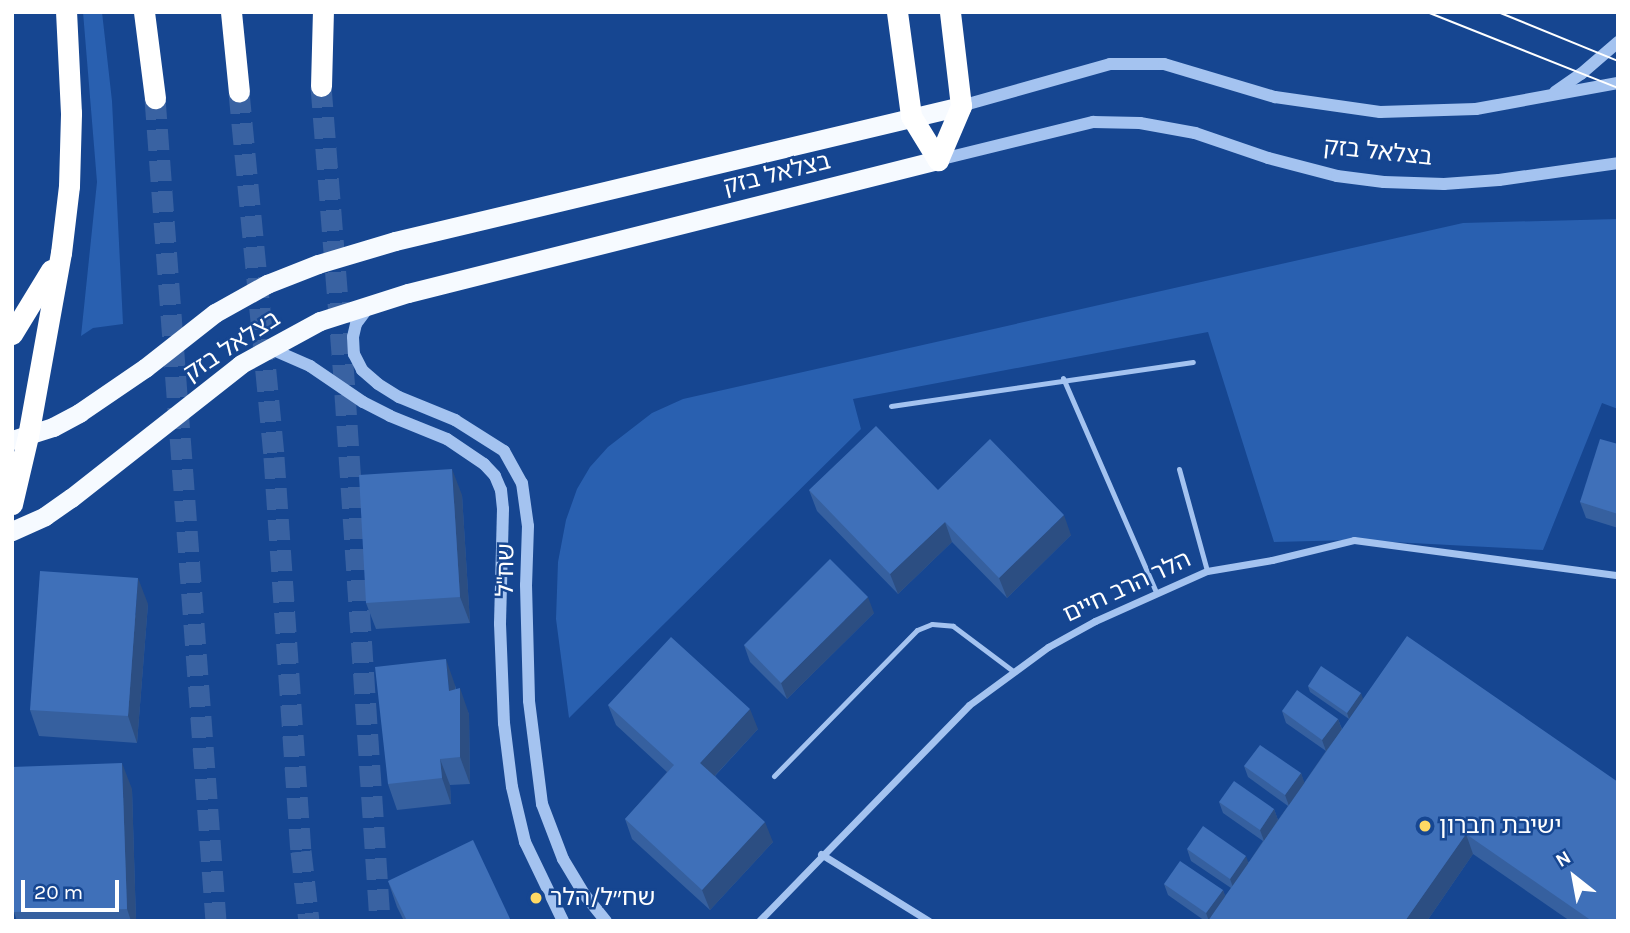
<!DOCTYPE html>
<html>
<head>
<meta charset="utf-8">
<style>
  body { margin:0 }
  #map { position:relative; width:1630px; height:933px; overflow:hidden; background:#164691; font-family:Karla,"Noto Sans Hebrew",sans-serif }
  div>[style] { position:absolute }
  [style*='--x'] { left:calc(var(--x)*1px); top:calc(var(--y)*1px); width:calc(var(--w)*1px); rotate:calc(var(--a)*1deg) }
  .green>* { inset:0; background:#2960b0 }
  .motorway-tunnel>* { height:21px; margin-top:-10.5px; transform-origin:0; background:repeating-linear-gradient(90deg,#3962a2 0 21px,transparent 0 31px) }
  .service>* { height:5px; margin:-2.5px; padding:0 2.5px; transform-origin:2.5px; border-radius:2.5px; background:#a4c3f0 }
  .minor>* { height:7px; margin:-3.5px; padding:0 3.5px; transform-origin:3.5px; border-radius:3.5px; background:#a4c3f0 }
  .tertiary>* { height:12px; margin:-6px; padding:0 6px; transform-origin:6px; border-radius:6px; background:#a4c3f0 }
  .trunk>* { height:19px; margin:-9.5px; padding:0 9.5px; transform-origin:9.5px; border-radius:9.5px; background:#f6faff }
  .motorway>* { height:21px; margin:-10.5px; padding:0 10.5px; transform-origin:10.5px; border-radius:10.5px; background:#fff }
  .tram>* { height:2px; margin:-1px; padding:0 1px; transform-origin:1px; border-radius:1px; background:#fff }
  .wall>* { inset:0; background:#36609f }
  .shaded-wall>* { inset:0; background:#2c4e82 }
  .building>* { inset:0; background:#3f70b9 }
  .dots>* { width:19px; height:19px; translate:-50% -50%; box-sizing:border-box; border:4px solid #164691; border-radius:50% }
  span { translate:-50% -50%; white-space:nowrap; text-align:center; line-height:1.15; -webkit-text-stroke:5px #164691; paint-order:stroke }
  .street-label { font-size:24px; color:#fff }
  .poi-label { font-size:24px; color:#fff }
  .left { translate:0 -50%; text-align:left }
  .frame { position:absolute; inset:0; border:14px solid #fff; pointer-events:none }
  .north { position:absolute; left:1539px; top:842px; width:70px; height:70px; -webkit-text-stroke:5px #164691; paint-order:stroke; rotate:329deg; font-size:19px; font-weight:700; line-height:28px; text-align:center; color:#fff }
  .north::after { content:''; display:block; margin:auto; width:24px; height:32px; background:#fff; clip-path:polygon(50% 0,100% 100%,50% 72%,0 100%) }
  .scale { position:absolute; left:21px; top:880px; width:98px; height:32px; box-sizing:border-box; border:4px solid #fff; border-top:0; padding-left:9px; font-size:21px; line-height:24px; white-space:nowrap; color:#fff; -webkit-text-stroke:5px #164691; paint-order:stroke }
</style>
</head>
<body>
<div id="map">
  <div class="green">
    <div style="clip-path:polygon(83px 12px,102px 12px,112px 101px,123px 324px,93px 328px,81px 336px,97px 182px)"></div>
    <div style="clip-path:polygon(1618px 219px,1618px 409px,1602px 403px,1543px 550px,1354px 540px,1274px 542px,1208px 332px,853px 399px,861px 429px,569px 718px,556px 619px,558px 562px,566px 520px,577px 489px,590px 467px,608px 447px,652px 413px,683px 399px,1463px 223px)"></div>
  </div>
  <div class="motorway-tunnel">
    <div style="--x:321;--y:86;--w:309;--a:85.5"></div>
    <div style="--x:345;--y:394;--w:528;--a:86.2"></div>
    <div style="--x:239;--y:92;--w:367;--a:84.5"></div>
    <div style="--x:274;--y:457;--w:395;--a:86.1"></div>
    <div style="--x:301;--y:851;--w:70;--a:83.5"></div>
    <div style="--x:155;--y:98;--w:825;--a:85.76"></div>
  </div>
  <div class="service">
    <div style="--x:1063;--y:378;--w:233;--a:66.5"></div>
    <div style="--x:891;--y:406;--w:305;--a:-8.3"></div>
    <div style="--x:1179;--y:469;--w:106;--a:74.6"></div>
    <div style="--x:774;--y:776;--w:204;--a:-45.6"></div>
    <div style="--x:917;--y:630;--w:16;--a:-22"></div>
    <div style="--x:932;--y:624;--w:21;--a:5"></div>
    <div style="--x:953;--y:626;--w:75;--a:36.9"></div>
  </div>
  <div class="minor">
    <div style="--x:821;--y:854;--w:127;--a:31.8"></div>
    <div style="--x:759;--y:921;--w:301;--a:-45.8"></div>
    <div style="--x:969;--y:705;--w:98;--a:-36.3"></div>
    <div style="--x:1048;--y:647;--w:54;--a:-29"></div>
    <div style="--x:1095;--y:621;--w:123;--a:-24.1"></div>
    <div style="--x:1207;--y:571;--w:66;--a:-9.6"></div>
    <div style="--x:1272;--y:560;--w:84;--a:-13.7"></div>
    <div style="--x:1354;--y:540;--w:266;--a:7.6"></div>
  </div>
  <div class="tertiary">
    <div style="--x:1555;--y:92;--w:32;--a:-35"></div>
    <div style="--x:1581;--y:74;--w:49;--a:-40.9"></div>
    <div style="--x:961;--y:106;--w:155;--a:-15.7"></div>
    <div style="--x:1110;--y:64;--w:54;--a:0"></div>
    <div style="--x:1164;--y:64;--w:116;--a:16.6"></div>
    <div style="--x:1275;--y:97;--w:106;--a:8.1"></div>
    <div style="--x:1380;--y:112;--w:96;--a:-1.8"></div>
    <div style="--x:1476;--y:109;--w:144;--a:-10.4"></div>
    <div style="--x:938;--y:160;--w:160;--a:-13.8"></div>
    <div style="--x:1093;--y:122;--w:47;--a:1.2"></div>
    <div style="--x:1140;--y:123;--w:56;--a:10.3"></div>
    <div style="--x:1195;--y:133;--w:77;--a:18.9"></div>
    <div style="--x:1268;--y:158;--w:71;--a:14.6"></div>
    <div style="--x:1337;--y:176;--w:47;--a:7.3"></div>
    <div style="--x:1384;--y:182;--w:60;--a:1.9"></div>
    <div style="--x:1444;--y:184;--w:55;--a:-4.2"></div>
    <div style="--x:1499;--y:180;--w:120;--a:-8.1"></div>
    <div style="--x:368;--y:308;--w:20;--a:127"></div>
    <div style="--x:356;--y:324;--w:13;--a:103"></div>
    <div style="--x:353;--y:337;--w:17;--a:87"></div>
    <div style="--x:354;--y:354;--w:18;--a:63"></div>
    <div style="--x:362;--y:370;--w:21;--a:41"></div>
    <div style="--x:378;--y:384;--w:25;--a:32"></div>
    <div style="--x:399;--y:397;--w:61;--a:22.3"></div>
    <div style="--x:455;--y:420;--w:58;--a:32.3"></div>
    <div style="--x:504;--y:451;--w:37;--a:61"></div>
    <div style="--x:522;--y:483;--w:43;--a:82.1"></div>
    <div style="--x:528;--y:526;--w:59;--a:91.9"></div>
    <div style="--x:526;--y:585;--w:116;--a:88.5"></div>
    <div style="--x:529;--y:701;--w:104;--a:82.8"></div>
    <div style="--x:542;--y:804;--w:59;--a:69.1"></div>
    <div style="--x:563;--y:859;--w:41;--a:59"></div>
    <div style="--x:584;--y:894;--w:35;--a:51"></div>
    <div style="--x:269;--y:348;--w:45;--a:23.7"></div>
    <div style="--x:310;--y:366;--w:64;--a:34.2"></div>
    <div style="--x:363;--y:402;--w:30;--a:27"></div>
    <div style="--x:390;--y:416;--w:61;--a:22"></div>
    <div style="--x:447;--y:439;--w:45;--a:34"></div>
    <div style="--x:484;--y:464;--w:16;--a:47"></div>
    <div style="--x:495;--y:476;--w:15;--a:67"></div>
    <div style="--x:501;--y:490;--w:19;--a:84"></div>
    <div style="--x:503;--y:509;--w:115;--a:91.5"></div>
    <div style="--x:500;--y:624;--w:99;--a:87.7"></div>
    <div style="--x:504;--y:723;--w:64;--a:82.9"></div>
    <div style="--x:512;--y:787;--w:57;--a:76.7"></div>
    <div style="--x:525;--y:842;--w:88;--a:64.3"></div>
  </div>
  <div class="trunk">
    <div style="--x:12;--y:440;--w:43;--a:-17.6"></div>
    <div style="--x:53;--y:427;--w:30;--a:-28"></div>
    <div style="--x:79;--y:413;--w:80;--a:-34.3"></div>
    <div style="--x:145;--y:368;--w:89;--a:-38.2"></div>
    <div style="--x:215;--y:313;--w:60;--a:-29.1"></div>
    <div style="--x:267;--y:284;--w:55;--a:-21.4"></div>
    <div style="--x:318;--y:264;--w:80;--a:-16.6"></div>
    <div style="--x:395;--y:241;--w:582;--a:-13.42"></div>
    <div style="--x:12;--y:531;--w:36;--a:-24"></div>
    <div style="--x:45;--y:516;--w:32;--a:-35"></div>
    <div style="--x:71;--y:498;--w:216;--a:-38.2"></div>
    <div style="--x:241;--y:364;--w:90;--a:-28.6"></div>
    <div style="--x:320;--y:321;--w:92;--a:-17.7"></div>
    <div style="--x:408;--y:293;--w:546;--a:-14.09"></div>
  </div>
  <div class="motorway">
    <div style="--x:144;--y:12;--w:87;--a:82.7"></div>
    <div style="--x:231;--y:12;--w:80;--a:84.3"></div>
    <div style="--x:897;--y:12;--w:105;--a:82.3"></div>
    <div style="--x:911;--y:116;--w:52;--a:58.5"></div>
    <div style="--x:321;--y:86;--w:74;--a:-88.5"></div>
    <div style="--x:938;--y:160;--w:59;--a:-66.9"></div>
    <div style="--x:961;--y:106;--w:95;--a:-96.7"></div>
    <div style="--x:12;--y:334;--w:75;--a:-58.6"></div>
    <div style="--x:12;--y:504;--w:70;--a:-76.8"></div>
    <div style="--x:28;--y:436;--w:186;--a:-79.8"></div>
    <div style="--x:61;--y:253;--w:67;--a:-83.2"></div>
    <div style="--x:69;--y:186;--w:73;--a:-88.4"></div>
    <div style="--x:71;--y:113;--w:101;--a:-92.8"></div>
  </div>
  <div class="tram">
    <div style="--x:1427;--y:12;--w:206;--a:21.7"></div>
    <div style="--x:1498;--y:12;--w:130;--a:22.2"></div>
  </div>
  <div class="wall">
    <div style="clip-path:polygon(1618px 444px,1618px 528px,1586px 518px,1580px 502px)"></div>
    <div style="clip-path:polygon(809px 490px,938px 490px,1071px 535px,1007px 598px,952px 542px,898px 594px,817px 511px)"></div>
    <div style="clip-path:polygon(462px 495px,470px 623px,376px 629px,366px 603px)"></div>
    <div style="clip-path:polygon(148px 604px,137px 743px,39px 736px,30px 710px)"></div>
    <div style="clip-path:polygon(874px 613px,787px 699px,750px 662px,744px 645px)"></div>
    <div style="clip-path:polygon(455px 685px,456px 689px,469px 714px,470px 784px,450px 785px,451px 804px,397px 810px,388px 784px)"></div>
    <div style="clip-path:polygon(1308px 686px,1361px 693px,1349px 719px,1310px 692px)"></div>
    <div style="clip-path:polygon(608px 705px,758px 729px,715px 776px,773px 842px,710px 910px,632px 839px,625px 819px,667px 772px,616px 725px)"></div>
    <div style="clip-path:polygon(1282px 711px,1338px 719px,1342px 729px,1618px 921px,1570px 921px,1473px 854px,1427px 921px,1205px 921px,1168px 895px,1164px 884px,1223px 890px,1225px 896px,1231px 888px,1191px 861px,1187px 849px,1249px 862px,1263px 841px,1223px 813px,1219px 802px,1274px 809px,1278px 820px,1288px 806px,1248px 777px,1244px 766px,1301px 773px,1304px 783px,1326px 751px,1286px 723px)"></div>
    <div style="clip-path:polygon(132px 789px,136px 921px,17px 921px,14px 912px)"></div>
    <div style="clip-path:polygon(388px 881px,511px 921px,404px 921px,397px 907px)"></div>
  </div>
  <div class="shaded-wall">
    <div style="clip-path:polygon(452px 469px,462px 495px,470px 623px,460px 597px)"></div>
    <div style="clip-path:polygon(1064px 515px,1071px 535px,1007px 598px,999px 578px)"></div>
    <div style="clip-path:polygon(945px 522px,952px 542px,898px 594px,890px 574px)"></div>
    <div style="clip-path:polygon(138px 578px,148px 604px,137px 743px,128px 716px)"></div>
    <div style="clip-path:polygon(868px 597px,874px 613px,787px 699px,781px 683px)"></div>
    <div style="clip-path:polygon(446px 659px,455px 685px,458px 717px,449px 691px)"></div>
    <div style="clip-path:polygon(460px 688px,469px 714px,470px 784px,460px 757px)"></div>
    <div style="clip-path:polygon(1361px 693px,1363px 699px,1349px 719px,1347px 713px)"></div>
    <div style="clip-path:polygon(750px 709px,758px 729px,708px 783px,700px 763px)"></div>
    <div style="clip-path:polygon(1338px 719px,1342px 730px,1326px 751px,1322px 740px)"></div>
    <div style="clip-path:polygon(440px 759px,450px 785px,451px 804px,442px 778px)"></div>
    <div style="clip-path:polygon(122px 763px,132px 789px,136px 921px,131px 921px,127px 909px)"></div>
    <div style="clip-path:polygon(1301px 773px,1305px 784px,1289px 806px,1285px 795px)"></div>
    <div style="clip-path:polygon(1274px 809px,1278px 820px,1264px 841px,1260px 830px)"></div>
    <div style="clip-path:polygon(765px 822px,773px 842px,710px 910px,702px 890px)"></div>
    <div style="clip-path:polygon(1466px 834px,1473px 854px,1427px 921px,1405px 921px)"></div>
    <div style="clip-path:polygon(1246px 856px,1250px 867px,1234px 890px,1230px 879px)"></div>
    <div style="clip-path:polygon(1223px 890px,1227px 901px,1209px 921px,1206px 913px)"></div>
  </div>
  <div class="building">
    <div style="clip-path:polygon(876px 426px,938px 490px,990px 439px,1064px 515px,999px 578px,945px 522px,890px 574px,809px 490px)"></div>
    <div style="clip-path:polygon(1600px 439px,1618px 444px,1618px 514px,1580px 502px)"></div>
    <div style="clip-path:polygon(452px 469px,460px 597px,366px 603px,359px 475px)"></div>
    <div style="clip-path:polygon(830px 559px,868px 597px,781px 683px,744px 645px)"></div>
    <div style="clip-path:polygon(40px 571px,138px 578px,128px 716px,30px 710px)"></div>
    <div style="clip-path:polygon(1407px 636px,1618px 782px,1618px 921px,1592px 921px,1466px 834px,1405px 921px,1208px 921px)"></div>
    <div style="clip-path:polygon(671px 637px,750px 709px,700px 763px,765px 822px,702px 890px,625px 819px,674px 765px,608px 705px)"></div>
    <div style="clip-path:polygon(446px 659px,449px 691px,460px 688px,460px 757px,440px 759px,442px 778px,388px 784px,375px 667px)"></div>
    <div style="clip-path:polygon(1321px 666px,1361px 693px,1347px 713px,1308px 686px)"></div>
    <div style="clip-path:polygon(1297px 690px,1338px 719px,1322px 740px,1282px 711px)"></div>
    <div style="clip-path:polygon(1260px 745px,1301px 773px,1285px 795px,1244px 766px)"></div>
    <div style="clip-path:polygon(122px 763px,127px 909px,14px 912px,12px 855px,12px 767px)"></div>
    <div style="clip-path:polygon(1234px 781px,1274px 809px,1260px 830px,1219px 802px)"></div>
    <div style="clip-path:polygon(1203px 826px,1246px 856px,1230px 879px,1187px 849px)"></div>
    <div style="clip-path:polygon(473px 840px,511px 921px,407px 921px,388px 881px)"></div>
    <div style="clip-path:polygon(1180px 861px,1223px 890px,1206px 913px,1164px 884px)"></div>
  </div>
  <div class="dots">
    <div style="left:1425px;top:826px;background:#ffd964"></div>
    <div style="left:536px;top:898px;background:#ffd964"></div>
  </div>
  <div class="street-label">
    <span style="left:1378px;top:152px;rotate:6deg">בצלאל בזק</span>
    <span style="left:777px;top:174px;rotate:-14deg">בצלאל בזק</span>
    <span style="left:232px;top:346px;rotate:-33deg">בצלאל בזק</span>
    <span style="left:506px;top:570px;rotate:-89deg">שח"ל</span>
    <span style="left:1127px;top:587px;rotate:-25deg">הלר הרב חיים</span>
  </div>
  <div class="poi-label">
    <span class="left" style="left:1439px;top:826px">ישיבת חברון</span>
    <span class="left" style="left:550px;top:898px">שח״ל/הלר</span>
  </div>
  <div class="frame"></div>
  <div class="north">N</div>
  <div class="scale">20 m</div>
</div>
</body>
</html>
